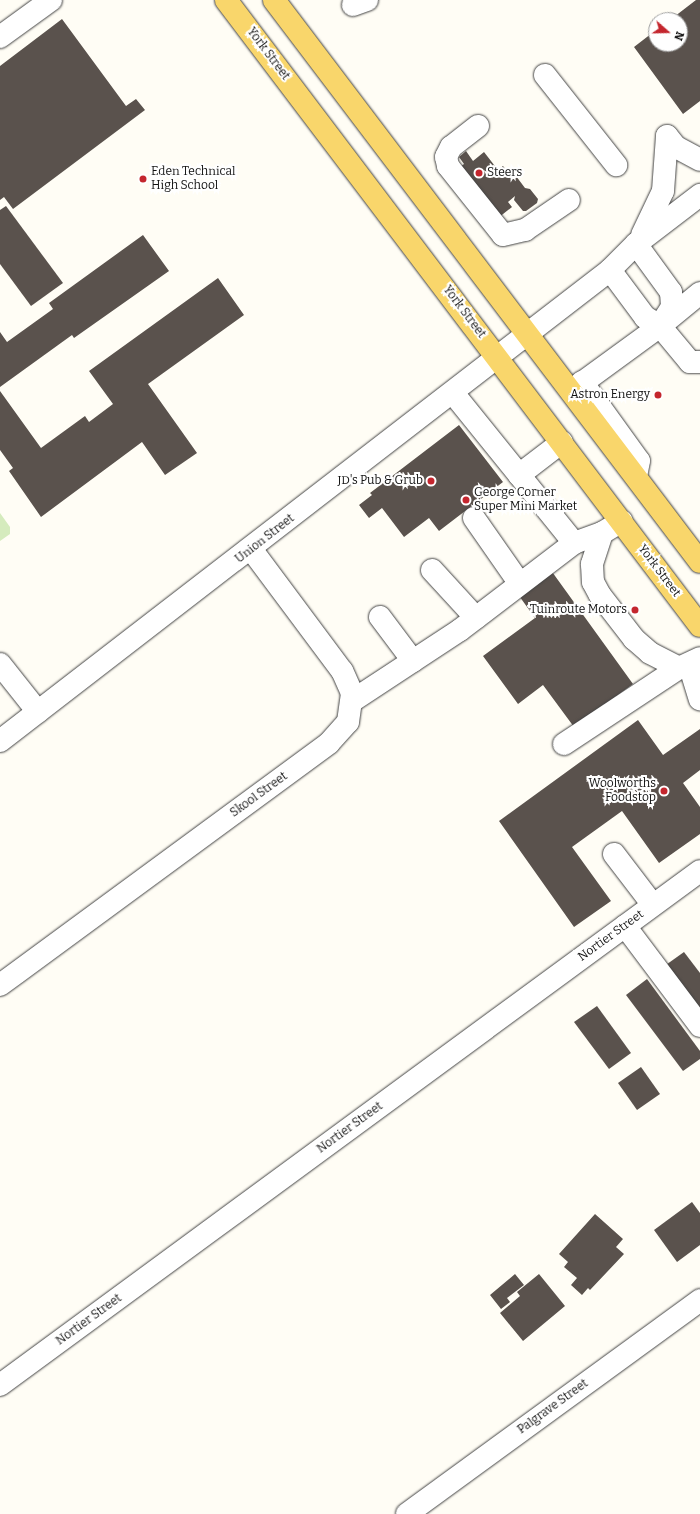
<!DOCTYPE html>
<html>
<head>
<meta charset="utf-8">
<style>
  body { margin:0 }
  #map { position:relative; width:700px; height:1514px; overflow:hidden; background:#fffdf5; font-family:Bitter,serif }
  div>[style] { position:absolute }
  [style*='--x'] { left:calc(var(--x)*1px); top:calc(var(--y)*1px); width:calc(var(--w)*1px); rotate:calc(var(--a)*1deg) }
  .green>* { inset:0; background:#d5ebbd }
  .building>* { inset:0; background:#5a524d }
  .roads { filter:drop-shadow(0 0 1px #444) drop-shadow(0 0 1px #444) }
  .minor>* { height:22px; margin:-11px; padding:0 11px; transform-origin:11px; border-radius:11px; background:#fff }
  .major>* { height:22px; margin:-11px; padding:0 11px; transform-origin:11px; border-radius:11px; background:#f9d66b }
  .dots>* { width:11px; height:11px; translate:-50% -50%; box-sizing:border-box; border:2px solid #fff; border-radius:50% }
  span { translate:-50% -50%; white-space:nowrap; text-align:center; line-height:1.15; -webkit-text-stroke:4px #fff; paint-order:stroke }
  .street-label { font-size:12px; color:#111 }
  .poi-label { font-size:12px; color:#111 }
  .left { translate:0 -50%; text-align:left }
  .right { translate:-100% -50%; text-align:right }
  .north { position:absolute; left:648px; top:12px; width:40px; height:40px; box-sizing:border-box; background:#fff; border:1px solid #a0a0a0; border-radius:50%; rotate:110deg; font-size:11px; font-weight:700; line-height:16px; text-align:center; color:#111 }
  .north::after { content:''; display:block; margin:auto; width:14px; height:18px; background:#c4262e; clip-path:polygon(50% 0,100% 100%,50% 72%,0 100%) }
</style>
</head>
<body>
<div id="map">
  <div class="green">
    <div style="clip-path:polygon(0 513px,10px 527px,10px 534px,0 541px)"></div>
  </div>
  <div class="building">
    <div style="clip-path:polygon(696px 0,700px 0,700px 101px,683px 114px,634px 47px,656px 30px,656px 44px,680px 44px,680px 20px,670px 20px)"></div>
    <div style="clip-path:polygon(62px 19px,126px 106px,136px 99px,145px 110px,13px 209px,4px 197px,0 200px,0 66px)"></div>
    <div style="clip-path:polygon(466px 151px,473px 161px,484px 152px,498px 170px,503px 166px,513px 179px,516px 176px,525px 188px,530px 189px,538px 199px,537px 203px,526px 211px,523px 211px,514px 200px,515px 196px,508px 202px,512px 207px,498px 218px,452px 173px,464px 164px,459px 157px)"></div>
    <div style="clip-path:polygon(6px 206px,63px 283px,31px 306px,0 264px,0 210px)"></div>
    <div style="clip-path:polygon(143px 235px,169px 271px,74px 338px,72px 335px,0 387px,0 332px,7px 342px,53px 309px,49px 303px)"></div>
    <div style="clip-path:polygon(218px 278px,244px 315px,148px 384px,197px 453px,165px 475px,142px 442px,41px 517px,9px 471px,13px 468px,0 450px,0 391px,41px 448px,85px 416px,89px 422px,113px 404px,89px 371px)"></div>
    <div style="clip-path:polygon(459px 425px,503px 482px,439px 531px,429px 518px,404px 537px,382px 508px,369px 518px,359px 505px,372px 495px,370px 493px)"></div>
    <div style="clip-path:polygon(550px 569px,633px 684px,574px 727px,543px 685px,518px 704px,483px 656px,535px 618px,517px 593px)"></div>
    <div style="clip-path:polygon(638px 720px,663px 755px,700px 729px,700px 770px,683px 783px,700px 807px,700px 834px,659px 863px,622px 811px,572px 847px,611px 901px,574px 927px,499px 821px)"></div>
    <div style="clip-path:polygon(684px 952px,700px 973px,700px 1017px,663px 967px)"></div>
    <div style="clip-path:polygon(647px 979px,700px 1051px,700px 1059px,683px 1071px,626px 995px)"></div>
    <div style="clip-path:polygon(597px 1006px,631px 1053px,609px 1069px,574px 1022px)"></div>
    <div style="clip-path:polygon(641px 1067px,660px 1094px,637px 1110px,618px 1083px)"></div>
    <div style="clip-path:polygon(692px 1202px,700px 1213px,700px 1245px,677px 1262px,654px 1230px)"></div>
    <div style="clip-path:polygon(595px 1214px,623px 1239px,616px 1247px,624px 1254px,590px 1290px,588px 1288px,582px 1295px,571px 1285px,577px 1278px,564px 1267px,568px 1262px,559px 1254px)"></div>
    <div style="clip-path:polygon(515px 1274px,524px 1285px,507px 1298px,510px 1302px,501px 1309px,490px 1295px)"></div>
    <div style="clip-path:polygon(539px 1274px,565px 1306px,523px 1341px,500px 1313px,520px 1296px,517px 1292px)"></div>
  </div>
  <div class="roads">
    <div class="minor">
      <div style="--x:353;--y:5;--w:15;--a:-20"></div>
      <div style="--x:0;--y:37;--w:63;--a:-36"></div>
      <div style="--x:545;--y:75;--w:115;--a:51.7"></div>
      <div style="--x:478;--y:126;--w:34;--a:142"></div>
      <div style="--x:451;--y:147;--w:11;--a:117"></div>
      <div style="--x:446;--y:157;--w:9;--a:77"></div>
      <div style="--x:448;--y:166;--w:88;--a:51.4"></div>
      <div style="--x:503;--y:235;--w:23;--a:-13"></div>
      <div style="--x:525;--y:230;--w:53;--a:-34.3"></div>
      <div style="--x:667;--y:136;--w:14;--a:51"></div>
      <div style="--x:676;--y:147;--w:27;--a:28"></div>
      <div style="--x:642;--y:235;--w:49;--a:-64.5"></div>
      <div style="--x:663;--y:191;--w:55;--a:-85.8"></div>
      <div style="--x:636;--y:244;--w:59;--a:53.9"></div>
      <div style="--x:671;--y:292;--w:15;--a:86"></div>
      <div style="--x:672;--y:307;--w:20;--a:123"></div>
      <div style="--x:610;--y:270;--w:59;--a:53.3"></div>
      <div style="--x:645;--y:317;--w:17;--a:31"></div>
      <div style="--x:660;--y:326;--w:47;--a:50.2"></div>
      <div style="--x:690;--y:362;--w:10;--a:0"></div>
      <div style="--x:582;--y:382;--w:97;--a:54.2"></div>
      <div style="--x:639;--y:461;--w:16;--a:101"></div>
      <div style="--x:571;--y:391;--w:110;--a:-36.1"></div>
      <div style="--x:660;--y:326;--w:52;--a:-39.5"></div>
      <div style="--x:453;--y:393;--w:193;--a:51.1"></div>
      <div style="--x:519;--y:475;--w:54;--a:-37.5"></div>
      <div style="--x:474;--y:518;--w:80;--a:55.1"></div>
      <div style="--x:602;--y:533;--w:33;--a:108"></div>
      <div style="--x:592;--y:564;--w:18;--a:87"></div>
      <div style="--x:593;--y:582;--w:15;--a:62"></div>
      <div style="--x:600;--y:595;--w:56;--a:52.3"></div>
      <div style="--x:634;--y:639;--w:21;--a:41"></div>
      <div style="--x:650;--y:653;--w:33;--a:27"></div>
      <div style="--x:679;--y:668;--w:23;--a:-25"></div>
      <div style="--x:432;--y:570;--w:65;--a:47.5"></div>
      <div style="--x:380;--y:617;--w:55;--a:53.1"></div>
      <div style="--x:0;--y:664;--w:61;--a:51.6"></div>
      <div style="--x:689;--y:664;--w:37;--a:73"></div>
      <div style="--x:352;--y:701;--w:129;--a:-33.3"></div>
      <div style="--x:460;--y:630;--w:143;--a:-37.3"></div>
      <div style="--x:574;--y:543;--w:30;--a:-20"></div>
      <div style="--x:602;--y:533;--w:23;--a:-31"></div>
      <div style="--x:0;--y:741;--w:771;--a:-37.67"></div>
      <div style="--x:610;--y:270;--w:37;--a:-45"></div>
      <div style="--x:636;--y:244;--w:81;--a:-37.4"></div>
      <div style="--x:564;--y:744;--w:138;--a:-33.5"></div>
      <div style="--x:614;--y:854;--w:64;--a:52.6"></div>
      <div style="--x:625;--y:926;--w:125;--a:53.1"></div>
      <div style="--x:0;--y:985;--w:408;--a:-36.3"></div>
      <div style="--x:329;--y:743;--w:28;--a:-48"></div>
      <div style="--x:348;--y:722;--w:29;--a:-82"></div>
      <div style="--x:352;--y:693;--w:24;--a:-114"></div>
      <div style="--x:342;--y:671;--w:152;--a:-126.7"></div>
      <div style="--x:0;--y:1385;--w:868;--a:-36.29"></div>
      <div style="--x:407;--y:1514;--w:363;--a:-36.1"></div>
    </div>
    <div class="major">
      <div style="--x:226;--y:0;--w:785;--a:52.87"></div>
      <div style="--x:274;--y:0;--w:705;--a:52.84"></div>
    </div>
  </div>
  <div class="dots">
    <div style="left:479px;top:173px;background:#c4262e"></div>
    <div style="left:143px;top:179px;background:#c4262e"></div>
    <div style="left:658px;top:395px;background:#c4262e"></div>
    <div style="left:431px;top:481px;background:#c4262e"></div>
    <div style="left:466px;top:500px;background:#c4262e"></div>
    <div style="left:635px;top:610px;background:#c4262e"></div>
    <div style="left:664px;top:791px;background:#c4262e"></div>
  </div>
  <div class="street-label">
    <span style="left:268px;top:54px;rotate:53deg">York Street</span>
    <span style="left:464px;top:312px;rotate:53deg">York Street</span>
    <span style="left:265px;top:539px;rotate:-38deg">Union Street</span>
    <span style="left:659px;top:571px;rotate:53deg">York Street</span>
    <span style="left:259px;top:795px;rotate:-36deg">Skool Street</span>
    <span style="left:611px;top:936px;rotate:-36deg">Nortier Street</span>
    <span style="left:350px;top:1128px;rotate:-36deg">Nortier Street</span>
    <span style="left:89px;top:1320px;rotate:-36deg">Nortier Street</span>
    <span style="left:553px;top:1407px;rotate:-36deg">Palgrave Street</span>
  </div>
  <div class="poi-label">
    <span class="left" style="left:151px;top:179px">Eden Technical<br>High School</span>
    <span class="left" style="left:487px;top:173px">Steers</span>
    <span class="right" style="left:650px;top:395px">Astron Energy</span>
    <span class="right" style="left:423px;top:481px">JD's Pub &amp; Grub</span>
    <span class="left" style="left:474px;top:500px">George Corner<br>Super Mini Market</span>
    <span class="right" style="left:627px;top:610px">Tuinroute Motors</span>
    <span class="right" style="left:656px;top:791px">Woolworths<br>Foodstop</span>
  </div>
  <div class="north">N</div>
</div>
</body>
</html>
